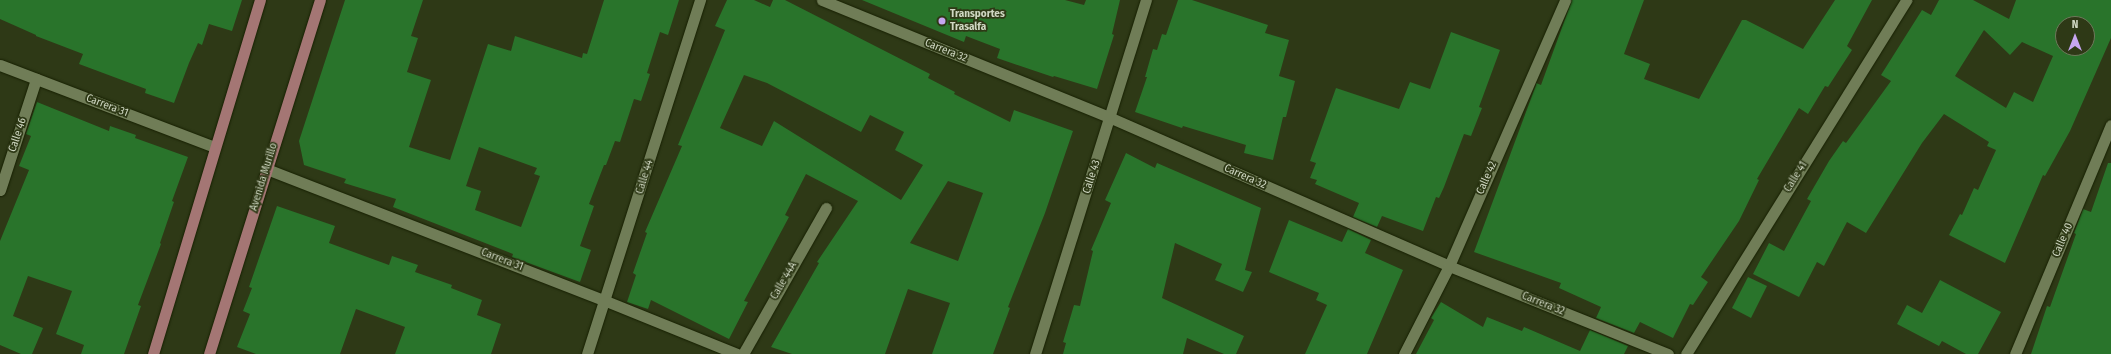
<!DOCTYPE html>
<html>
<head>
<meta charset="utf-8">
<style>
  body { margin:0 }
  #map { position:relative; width:2111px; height:354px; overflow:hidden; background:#2e3916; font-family:"Fira Sans Condensed",sans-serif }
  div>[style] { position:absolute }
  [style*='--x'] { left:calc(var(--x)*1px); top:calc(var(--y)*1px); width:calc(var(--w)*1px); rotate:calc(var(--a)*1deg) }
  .building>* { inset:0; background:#29742b }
  .roads { filter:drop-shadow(0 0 1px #172000) drop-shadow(0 0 1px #172000) }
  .minor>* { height:11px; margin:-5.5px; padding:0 5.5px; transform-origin:5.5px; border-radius:5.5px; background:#707d57 }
  .primary>* { height:11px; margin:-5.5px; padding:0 5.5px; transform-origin:5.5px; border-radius:5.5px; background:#a47674 }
  .dots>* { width:11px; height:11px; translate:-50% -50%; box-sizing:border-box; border:2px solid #2e3916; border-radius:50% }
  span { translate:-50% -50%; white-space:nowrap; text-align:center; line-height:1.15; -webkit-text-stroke:3.5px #2e3916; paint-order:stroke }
  .poi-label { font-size:11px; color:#cfd7c2; font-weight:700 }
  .left { translate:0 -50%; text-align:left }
  .street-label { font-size:11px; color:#cfd7c2 }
  .north { position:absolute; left:2055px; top:16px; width:40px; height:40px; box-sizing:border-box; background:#2e3916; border:1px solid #6e785b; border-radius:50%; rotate:0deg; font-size:11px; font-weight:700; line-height:16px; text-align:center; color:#cfd7c2 }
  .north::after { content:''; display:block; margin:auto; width:14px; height:18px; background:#c6a6f0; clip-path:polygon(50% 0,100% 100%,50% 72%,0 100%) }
</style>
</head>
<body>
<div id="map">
  <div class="building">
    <div style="clip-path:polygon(0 0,242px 0,232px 31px,209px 24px,202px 45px,198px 43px,189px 63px,174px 103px,145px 93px,146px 89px,79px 64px,83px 54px,36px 36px,36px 35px,0 19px)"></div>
    <div style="clip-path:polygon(evenodd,345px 0,423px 0,411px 36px,418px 38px,407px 72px,431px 80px,409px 147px,450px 160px,488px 44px,511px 51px,515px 36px,582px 58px,583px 53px,587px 54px,604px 0,679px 0,668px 35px,660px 32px,647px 73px,650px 74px,641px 101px,634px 99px,620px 142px,615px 141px,606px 165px,604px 165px,589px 204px,594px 206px,580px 246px,591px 250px,580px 282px,512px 257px,513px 254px,393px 207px,396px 199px,344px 183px,346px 179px,304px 165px,299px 141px,345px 0,479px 147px,537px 168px,534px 174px,540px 176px,521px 227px,475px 210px,481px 191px,466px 186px,479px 147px)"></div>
    <div style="clip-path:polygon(evenodd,727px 0,754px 0,770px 7px,773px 0,785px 0,930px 74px,928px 78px,955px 92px,954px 94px,1010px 122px,1014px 110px,1073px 131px,1045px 213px,1008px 307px,1010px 308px,993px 354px,932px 354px,950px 303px,908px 289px,885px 354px,792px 354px,771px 347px,819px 263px,817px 262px,858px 201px,806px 174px,785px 215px,789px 217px,744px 301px,748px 302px,729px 339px,651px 300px,648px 309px,627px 302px,636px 275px,633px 273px,647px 233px,645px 232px,682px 146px,678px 145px,725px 30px,715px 26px,727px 0,744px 75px,767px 83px,861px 132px,870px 115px,904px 132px,895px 150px,923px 165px,901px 200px,774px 121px,762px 146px,720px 128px,744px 75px,727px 0,948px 181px,983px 193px,958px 261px,910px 243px,948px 181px)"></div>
    <div style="clip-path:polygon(862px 0,1065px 0,1084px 5px,1086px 0,1120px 0,1112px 34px,1114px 35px,1097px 89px,1054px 76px,1053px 77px,997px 58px,1000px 49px,966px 36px,964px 42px)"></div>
    <div style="clip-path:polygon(1178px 0,1192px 0,1268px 25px,1265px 33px,1289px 40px,1279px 76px,1295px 81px,1286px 117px,1283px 117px,1273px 160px,1244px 153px,1246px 145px,1183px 126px,1182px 128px,1135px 112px,1147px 77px,1145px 77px,1153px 49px,1157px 50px,1162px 34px,1166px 35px)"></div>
    <div style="clip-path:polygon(1572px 0,1644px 0,1624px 54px,1650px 64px,1644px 79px,1699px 99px,1742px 20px,1746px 20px,1803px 49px,1835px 0,1872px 0,1847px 46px,1852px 50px,1828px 87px,1825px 86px,1808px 114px,1799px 108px,1757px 179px,1759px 180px,1739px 221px,1701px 277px,1708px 282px,1693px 305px,1690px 304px,1673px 338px,1640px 322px,1634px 333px,1596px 318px,1601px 307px,1559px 288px,1561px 283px,1474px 252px,1536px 85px,1536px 83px,1541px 85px)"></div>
    <div style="clip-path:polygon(evenodd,1939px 0,1973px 0,2009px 19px,2016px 0,2111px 0,2111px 38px,2070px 131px,2045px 176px,2043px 175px,2005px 263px,1949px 235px,1960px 214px,1962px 215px,1974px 188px,1978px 190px,1996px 150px,1987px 146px,1989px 142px,1944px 114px,1922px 143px,1866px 233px,1847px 222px,1824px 266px,1817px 262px,1799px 297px,1753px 274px,1769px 243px,1784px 251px,1811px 201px,1807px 199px,1829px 161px,1843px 141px,1846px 143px,1891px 81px,1881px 75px,1922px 10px,1931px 15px,1939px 0,2063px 24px,2087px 24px,2087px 48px,2063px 48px,2063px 24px,1939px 0,1984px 30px,2010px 55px,2022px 42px,2053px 56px,2033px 102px,2014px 92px,2006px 108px,1955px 76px,1984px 30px)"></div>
    <div style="clip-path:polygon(1451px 32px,1500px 50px,1479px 107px,1482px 108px,1471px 136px,1464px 134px,1444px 187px,1439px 198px,1436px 197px,1423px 231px,1382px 216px,1377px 227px,1353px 217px,1359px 203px,1315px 184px,1317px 180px,1310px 178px,1316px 163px,1310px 161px,1336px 88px,1399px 109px,1410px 82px,1430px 89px)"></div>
    <div style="clip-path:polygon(37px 102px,109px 131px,110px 126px,136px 135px,135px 138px,188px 157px,172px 201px,174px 202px,160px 243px,161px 244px,138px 305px,141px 306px,124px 354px,81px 354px,84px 345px,56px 334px,72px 291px,28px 276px,13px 316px,43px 328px,32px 354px,21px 354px,0 345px,0 241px,29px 170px,19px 166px,31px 136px,26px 134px)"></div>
    <div style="clip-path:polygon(1126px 153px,1155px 168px,1157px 163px,1261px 208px,1245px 270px,1252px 272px,1243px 292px,1215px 280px,1222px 264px,1175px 243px,1162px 298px,1244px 336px,1236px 354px,1224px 354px,1187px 338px,1183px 354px,1063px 354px,1066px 343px,1063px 342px,1074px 305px,1080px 306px,1093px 251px,1091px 250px,1111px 203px,1105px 200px)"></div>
    <div style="clip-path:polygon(2108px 163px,2111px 163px,2111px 354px,2031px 354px,2047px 306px,2050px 307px,2076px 234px,2074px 233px,2079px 220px,2083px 209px,2091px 212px)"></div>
    <div style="clip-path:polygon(277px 206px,335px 226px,329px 243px,389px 265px,392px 256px,418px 265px,415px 272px,452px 285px,451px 288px,482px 300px,477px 315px,501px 324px,491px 354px,395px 354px,405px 327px,356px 309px,340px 354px,256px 354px,237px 347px,250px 314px,243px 311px,252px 288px,249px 287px)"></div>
    <div style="clip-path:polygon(1289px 220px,1342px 242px,1348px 229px,1371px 240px,1365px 253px,1403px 270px,1367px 354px,1305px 354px,1327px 305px,1316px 300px,1319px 293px,1269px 272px)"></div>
    <div style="clip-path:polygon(1748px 277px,1767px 286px,1751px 318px,1732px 308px)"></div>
    <div style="clip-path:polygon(1940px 280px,2001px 312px,1978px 354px,1966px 354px,1942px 341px,1939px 346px,1897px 324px,1907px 305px,1922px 313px)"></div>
    <div style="clip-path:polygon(1441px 302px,1483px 327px,1487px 317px,1522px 331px,1524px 327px,1580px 351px,1590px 330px,1628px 346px,1624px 354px,1416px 354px,1434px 320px,1431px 318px)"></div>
  </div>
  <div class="roads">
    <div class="minor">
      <div style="--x:822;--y:0;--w:312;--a:22.2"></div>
      <div style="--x:1111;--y:118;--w:369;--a:23.6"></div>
      <div style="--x:1449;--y:266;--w:236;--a:21.9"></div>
      <div style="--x:0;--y:65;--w:230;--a:20.9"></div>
      <div style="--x:267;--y:169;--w:364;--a:21.3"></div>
      <div style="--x:606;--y:301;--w:141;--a:22"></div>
      <div style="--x:0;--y:190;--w:117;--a:-72"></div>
      <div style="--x:587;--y:354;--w:372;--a:-72.3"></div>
      <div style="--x:743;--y:354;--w:168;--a:-60.4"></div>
      <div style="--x:1035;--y:354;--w:371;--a:-72.6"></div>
      <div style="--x:1404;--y:354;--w:99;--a:-62.9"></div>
      <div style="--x:1449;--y:266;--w:290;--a:-66.4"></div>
      <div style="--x:1686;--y:354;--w:417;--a:-58.1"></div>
      <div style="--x:2015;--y:354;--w:248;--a:-67.3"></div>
    </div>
    <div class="primary">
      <div style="--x:153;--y:354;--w:370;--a:-73.2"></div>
      <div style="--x:209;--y:354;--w:371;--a:-72.6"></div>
    </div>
  </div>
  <div class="dots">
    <div style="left:942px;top:21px;background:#c6a6f0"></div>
  </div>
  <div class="poi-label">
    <span class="left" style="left:950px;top:21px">Transportes<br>Trasalfa</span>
  </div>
  <div class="street-label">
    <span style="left:946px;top:51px;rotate:22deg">Carrera 32</span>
    <span style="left:107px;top:106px;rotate:21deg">Carrera 31</span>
    <span style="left:18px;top:135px;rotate:-72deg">Calle 46</span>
    <span style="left:264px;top:177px;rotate:-73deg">Avenida Murillo</span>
    <span style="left:645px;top:177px;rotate:-73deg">Calle 44</span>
    <span style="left:1092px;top:177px;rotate:-72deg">Calle 43</span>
    <span style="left:1245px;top:177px;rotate:24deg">Carrera 32</span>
    <span style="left:1796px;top:177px;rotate:-58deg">Calle 41</span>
    <span style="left:1487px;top:178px;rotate:-66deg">Calle 42</span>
    <span style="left:2063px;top:240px;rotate:-67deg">Calle 40</span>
    <span style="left:502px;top:260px;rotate:21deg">Carrera 31</span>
    <span style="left:784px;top:281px;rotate:-60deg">Calle 44A</span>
    <span style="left:1543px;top:304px;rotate:22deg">Carrera 32</span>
  </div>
  <div class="north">N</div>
</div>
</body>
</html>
